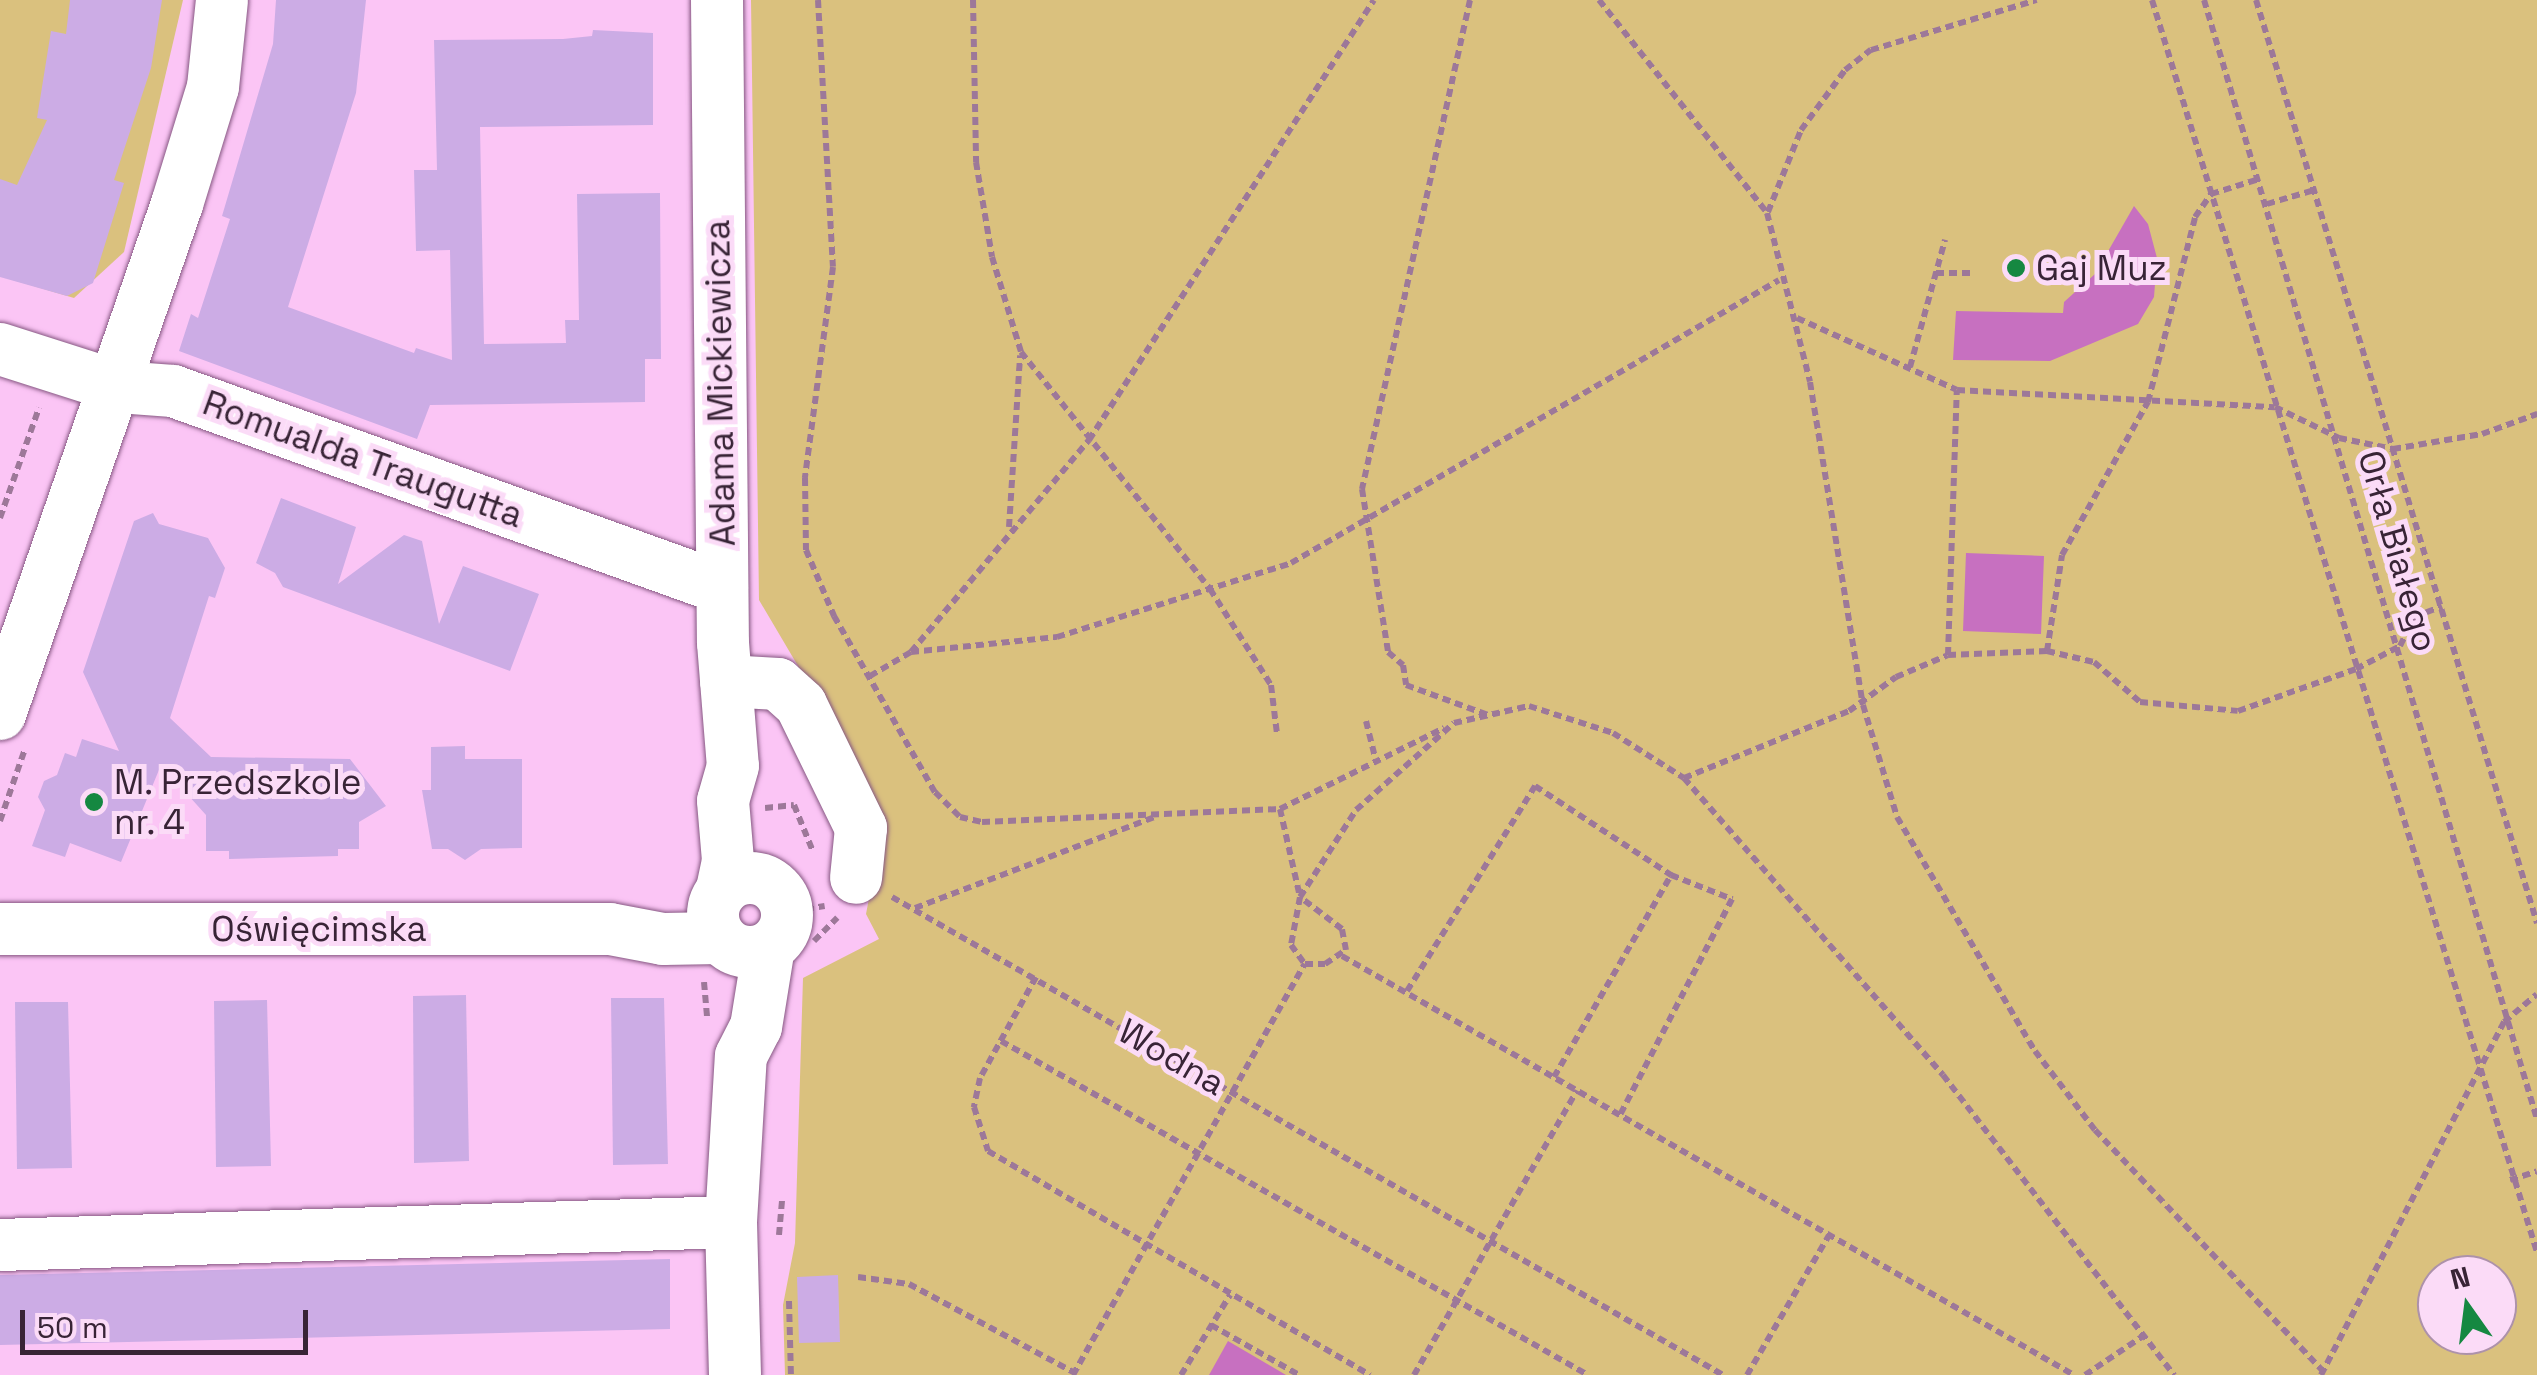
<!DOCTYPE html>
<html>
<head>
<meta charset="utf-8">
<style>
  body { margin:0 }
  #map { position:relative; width:2537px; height:1375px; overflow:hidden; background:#fbc5f5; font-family:"Space Grotesk",sans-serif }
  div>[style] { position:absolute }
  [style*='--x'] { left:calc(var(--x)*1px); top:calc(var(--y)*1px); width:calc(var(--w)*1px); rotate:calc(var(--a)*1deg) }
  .green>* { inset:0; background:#dac17e }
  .water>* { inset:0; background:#c770c0 }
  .building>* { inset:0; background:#ccace5 }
  .path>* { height:6px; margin-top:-3px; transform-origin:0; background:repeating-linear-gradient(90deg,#9d7899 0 8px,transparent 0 13px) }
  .roads { filter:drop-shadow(0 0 2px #865782) drop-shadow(0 0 2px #865782) }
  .minor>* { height:52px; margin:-26px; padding:0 26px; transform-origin:26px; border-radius:26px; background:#fff }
  .minor>.ring { margin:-26px; padding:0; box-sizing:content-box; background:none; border:52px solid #fff; border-radius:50% }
  .dots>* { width:28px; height:28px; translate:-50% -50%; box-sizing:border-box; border:5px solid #fbdbf7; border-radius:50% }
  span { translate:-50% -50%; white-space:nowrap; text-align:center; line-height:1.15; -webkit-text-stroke:10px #fbdbf7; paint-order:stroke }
  .poi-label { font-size:35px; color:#382436 }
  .left { translate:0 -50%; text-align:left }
  .street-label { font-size:35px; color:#382436 }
  .north { position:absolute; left:2417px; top:1255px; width:100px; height:100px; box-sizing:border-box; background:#fbdbf7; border:2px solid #ad92aa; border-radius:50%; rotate:346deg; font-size:28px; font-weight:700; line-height:40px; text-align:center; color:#382436 }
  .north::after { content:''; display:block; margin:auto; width:35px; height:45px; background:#158841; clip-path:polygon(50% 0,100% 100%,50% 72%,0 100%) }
  .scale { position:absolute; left:20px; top:1310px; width:288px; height:45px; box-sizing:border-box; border:5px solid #382436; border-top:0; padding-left:12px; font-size:30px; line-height:35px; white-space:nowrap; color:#382436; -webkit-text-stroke:8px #fbdbf7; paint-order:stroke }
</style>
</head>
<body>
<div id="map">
  <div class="green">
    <div style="clip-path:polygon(0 0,183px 0,124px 252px,74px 298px,0 276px)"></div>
    <div style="clip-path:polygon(evenodd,751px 0,2537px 0,2537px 1375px,785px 1375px,783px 1305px,795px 1243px,803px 978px,879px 939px,866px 914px,881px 836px,844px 744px,759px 600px,751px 0,2437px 1275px,2497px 1275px,2497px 1335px,2437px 1335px,2437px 1275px)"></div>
  </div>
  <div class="water">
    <div style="clip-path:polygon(2134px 206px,2148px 224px,2157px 258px,2154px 297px,2138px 324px,2050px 361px,1953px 360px,1956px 311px,2063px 313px,2064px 302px,2095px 274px)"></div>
    <div style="clip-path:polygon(1966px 553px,2044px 556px,2041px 634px,1963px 631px)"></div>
    <div style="clip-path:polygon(1228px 1341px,1286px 1375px,1209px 1375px)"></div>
  </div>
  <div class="building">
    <div style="clip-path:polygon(70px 0,162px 0,151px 68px,114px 180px,124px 183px,93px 283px,67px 296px,0 277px,0 179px,17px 185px,47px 120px,37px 118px,51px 31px,66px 34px)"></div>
    <div style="clip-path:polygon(276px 0,366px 0,356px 93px,288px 307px,414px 353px,416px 348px,452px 360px,450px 250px,416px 251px,414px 170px,437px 170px,434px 40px,563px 39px,592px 36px,593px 30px,653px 33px,653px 125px,480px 127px,484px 344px,566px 343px,565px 320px,579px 320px,577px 194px,660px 193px,661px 359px,645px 359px,645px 402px,430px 405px,417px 439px,179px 351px,191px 314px,198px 318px,230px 219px,222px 216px,273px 44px)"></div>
    <div style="clip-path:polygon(281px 498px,356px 527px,338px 584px,404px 535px,422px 541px,439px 624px,463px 566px,539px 594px,510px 671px,283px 587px,275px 573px,256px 563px)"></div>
    <div style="clip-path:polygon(153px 513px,159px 524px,208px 538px,225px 568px,215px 598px,209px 596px,170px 718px,211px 757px,350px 759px,386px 806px,359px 822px,359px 849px,338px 849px,338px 856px,229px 859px,229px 851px,206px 851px,206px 815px,161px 765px,121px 862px,70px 843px,65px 857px,32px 846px,45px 810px,38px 797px,44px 781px,57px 775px,65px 753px,76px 757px,82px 739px,119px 751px,83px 672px,134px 521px)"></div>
    <div style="clip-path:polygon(465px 746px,465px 759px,522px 759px,522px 848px,481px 849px,465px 860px,448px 849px,432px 849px,422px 790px,431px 790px,431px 747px)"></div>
    <div style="clip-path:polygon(466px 995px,469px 1161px,414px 1163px,413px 996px)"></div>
    <div style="clip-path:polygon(611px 998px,664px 998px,668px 1164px,613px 1165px)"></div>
    <div style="clip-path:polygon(267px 1000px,271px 1166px,216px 1167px,214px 1001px)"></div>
    <div style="clip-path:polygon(15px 1002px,68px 1002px,72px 1168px,17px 1169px)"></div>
    <div style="clip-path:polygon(670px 1259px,670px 1329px,0 1345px,0 1275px)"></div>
    <div style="clip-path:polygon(838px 1275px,840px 1342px,799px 1343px,797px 1277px)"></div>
  </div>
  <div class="path">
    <div style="--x:818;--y:0;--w:267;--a:86.8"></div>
    <div style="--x:833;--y:267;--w:213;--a:97.6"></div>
    <div style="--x:805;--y:478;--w:72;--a:89.2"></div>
    <div style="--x:806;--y:550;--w:72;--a:67"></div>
    <div style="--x:834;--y:616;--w:203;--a:60.2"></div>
    <div style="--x:935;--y:792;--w:35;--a:45"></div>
    <div style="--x:960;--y:817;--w:23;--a:13"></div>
    <div style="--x:982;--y:822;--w:298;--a:-2.5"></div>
    <div style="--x:1280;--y:809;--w:90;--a:77.2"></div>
    <div style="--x:1300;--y:897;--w:49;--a:100.6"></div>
    <div style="--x:1291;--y:945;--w:24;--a:54"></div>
    <div style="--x:1305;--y:964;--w:20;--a:0"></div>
    <div style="--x:1325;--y:964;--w:25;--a:-34"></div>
    <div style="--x:1346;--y:950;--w:21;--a:-101"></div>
    <div style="--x:1342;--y:929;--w:53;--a:-142.7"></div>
    <div style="--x:1300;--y:897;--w:103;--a:-57.2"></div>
    <div style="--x:1356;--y:810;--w:131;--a:-41.6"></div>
    <div style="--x:1454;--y:723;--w:77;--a:-12.8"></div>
    <div style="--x:1529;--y:706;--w:88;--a:17.8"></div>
    <div style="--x:1613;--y:733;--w:84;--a:32.4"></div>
    <div style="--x:1684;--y:778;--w:394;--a:48.9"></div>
    <div style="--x:1943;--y:1075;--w:379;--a:52.4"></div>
    <div style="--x:973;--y:0;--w:162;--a:88.9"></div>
    <div style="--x:976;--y:162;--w:96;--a:80.4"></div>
    <div style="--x:992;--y:257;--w:99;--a:73"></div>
    <div style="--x:1021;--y:352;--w:303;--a:51.4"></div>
    <div style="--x:1210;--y:589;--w:114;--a:57.6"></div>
    <div style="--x:1271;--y:685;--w:49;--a:83"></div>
    <div style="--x:1470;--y:0;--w:501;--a:102.45"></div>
    <div style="--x:1362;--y:489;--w:165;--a:80.9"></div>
    <div style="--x:1388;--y:652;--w:20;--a:41"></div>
    <div style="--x:1403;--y:665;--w:20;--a:81"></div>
    <div style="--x:1406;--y:685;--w:87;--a:20.1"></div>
    <div style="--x:1599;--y:0;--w:271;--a:51.7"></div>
    <div style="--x:1767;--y:213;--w:174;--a:75.7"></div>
    <div style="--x:1810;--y:382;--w:327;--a:80.7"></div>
    <div style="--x:1863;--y:705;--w:117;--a:73.1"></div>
    <div style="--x:1897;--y:817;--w:272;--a:59.5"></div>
    <div style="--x:2035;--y:1051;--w:99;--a:52.8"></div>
    <div style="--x:2095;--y:1130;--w:332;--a:46.6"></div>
    <div style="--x:2152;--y:0;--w:1310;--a:72.91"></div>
    <div style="--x:2204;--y:0;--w:1167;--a:73.43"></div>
    <div style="--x:2256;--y:0;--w:965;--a:73.07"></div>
    <div style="--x:2267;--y:204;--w:49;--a:-16.6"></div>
    <div style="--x:1768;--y:212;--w:88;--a:-68.1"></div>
    <div style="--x:1801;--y:130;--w:74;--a:-53.7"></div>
    <div style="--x:1845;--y:70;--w:33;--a:-38"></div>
    <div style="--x:1871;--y:50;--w:173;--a:-16.8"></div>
    <div style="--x:1936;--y:273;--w:38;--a:0"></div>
    <div style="--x:1797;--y:318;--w:175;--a:24.2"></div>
    <div style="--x:1957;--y:390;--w:318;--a:3.1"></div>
    <div style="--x:2275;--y:407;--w:71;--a:25.8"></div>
    <div style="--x:2339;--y:438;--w:55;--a:11.5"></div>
    <div style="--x:2393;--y:449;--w:90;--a:-9.6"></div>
    <div style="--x:2482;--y:434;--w:59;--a:-20"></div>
    <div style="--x:1910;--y:367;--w:132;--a:-74.6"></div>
    <div style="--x:0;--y:518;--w:117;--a:-70.5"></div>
    <div style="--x:1009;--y:527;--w:172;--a:-86.3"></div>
    <div style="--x:2047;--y:651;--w:97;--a:-81.1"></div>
    <div style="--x:2062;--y:555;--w:176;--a:-60.7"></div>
    <div style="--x:2148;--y:402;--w:191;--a:-75.7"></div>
    <div style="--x:2195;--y:217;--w:28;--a:-55"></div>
    <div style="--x:2211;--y:194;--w:50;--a:-17.4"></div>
    <div style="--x:911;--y:652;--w:147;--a:-5.9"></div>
    <div style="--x:1057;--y:637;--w:245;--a:-17.5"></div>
    <div style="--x:1291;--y:563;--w:564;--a:-30.11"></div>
    <div style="--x:1948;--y:655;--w:265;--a:-88.1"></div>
    <div style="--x:870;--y:676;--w:48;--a:-30.3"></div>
    <div style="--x:911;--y:652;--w:277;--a:-50"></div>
    <div style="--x:1089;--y:440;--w:524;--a:-57.07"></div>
    <div style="--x:1366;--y:721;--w:41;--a:76"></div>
    <div style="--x:1684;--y:778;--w:178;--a:-22.1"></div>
    <div style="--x:1849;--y:711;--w:58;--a:-35.9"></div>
    <div style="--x:1896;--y:677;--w:56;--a:-22.9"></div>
    <div style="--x:1948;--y:655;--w:99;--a:-2.3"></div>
    <div style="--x:2047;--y:651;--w:48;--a:13.2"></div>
    <div style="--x:2094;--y:662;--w:61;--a:41"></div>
    <div style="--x:2140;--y:702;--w:98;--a:5.2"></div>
    <div style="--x:2238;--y:711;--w:125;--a:-19.6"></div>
    <div style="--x:2356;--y:669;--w:50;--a:-27.6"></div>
    <div style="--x:2400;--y:646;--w:32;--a:-64"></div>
    <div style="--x:2414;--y:617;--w:30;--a:-21"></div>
    <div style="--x:765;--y:808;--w:29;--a:-6"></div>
    <div style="--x:794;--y:805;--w:48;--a:67.8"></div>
    <div style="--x:1280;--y:809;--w:183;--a:-26.3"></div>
    <div style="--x:0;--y:821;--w:76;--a:-70.9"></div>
    <div style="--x:892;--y:897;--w:959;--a:29.91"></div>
    <div style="--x:915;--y:908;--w:257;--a:-20.8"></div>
    <div style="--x:793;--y:911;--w:32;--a:-9"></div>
    <div style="--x:814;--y:941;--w:33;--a:-45"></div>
    <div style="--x:1342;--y:956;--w:843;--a:29.79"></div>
    <div style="--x:1036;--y:977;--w:115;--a:119"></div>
    <div style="--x:980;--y:1078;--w:30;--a:102"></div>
    <div style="--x:974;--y:1107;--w:46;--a:72.3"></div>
    <div style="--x:988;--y:1151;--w:443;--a:30.4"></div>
    <div style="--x:704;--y:982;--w:37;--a:85"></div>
    <div style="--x:1407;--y:991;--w:242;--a:-58"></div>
    <div style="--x:1535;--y:786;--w:163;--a:33.2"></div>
    <div style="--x:1671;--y:875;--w:66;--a:21.5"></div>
    <div style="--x:1732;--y:899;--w:243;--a:117.4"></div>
    <div style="--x:1001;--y:1041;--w:675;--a:29.64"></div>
    <div style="--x:1554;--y:1077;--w:233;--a:-59.9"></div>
    <div style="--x:2510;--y:1180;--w:28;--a:-18"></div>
    <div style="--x:779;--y:1235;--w:37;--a:-85"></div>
    <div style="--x:858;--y:1277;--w:51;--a:7.8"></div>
    <div style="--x:909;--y:1284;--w:193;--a:28.2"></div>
    <div style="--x:789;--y:1301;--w:74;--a:88.5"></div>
    <div style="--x:1211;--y:1325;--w:101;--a:29.6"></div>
    <div style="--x:1073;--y:1375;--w:472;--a:-60.6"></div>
    <div style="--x:1181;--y:1375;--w:94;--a:-58.5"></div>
    <div style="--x:1414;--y:1375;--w:328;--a:-60.2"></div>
    <div style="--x:1747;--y:1375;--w:162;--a:-59.6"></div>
    <div style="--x:2085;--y:1375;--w:70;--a:-33.9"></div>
    <div style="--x:2321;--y:1375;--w:398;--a:-62.6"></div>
    <div style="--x:2504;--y:1022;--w:43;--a:-40.3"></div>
  </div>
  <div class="roads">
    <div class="minor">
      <div style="--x:717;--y:0;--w:643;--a:89.47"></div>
      <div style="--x:723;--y:643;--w:123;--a:85.4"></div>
      <div style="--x:733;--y:766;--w:36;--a:106"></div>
      <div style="--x:723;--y:801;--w:60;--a:85.2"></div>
      <div style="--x:728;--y:861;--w:30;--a:102"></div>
      <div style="--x:0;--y:349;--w:125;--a:17.7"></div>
      <div style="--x:119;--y:387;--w:54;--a:4.2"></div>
      <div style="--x:173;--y:391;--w:583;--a:19.74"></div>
      <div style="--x:726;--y:681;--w:52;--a:3.3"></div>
      <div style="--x:778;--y:684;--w:31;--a:42"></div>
      <div style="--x:801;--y:705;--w:137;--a:64"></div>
      <div style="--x:861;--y:828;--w:50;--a:95.7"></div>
      <div style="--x:0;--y:714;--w:540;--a:-70.86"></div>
      <div style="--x:177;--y:204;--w:122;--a:-72.9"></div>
      <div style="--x:213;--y:87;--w:87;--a:-84.1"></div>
      <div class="ring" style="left:713px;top:878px;width:22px;height:22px"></div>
      <div style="--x:0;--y:929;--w:610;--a:0"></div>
      <div style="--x:610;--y:929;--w:54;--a:10.7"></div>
      <div style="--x:663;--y:939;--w:57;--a:-1"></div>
      <div style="--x:0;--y:1245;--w:731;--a:-1.8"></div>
      <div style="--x:735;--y:1375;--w:153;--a:-91.5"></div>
      <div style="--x:731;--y:1222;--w:166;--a:-86.6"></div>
      <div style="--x:741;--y:1056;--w:33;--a:-63"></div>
      <div style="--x:756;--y:1027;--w:81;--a:-80.8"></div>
    </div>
  </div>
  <div class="dots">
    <div style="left:2016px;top:268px;background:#158841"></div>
    <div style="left:94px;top:802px;background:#158841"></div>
  </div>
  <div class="poi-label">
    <span class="left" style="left:2036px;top:268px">Gaj Muz</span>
    <span class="left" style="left:114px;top:802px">M. Przedszkole<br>nr. 4</span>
  </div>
  <div class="street-label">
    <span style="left:720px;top:383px;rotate:-91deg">Adama Mickiewicza</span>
    <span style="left:363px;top:459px;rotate:20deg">Romualda Traugutta</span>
    <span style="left:2398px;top:551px;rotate:74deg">Orła Białego</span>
    <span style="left:319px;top:929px">Oświęcimska</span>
    <span style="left:1172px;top:1057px;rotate:30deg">Wodna</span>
  </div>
  <div class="north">N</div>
  <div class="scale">50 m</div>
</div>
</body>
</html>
